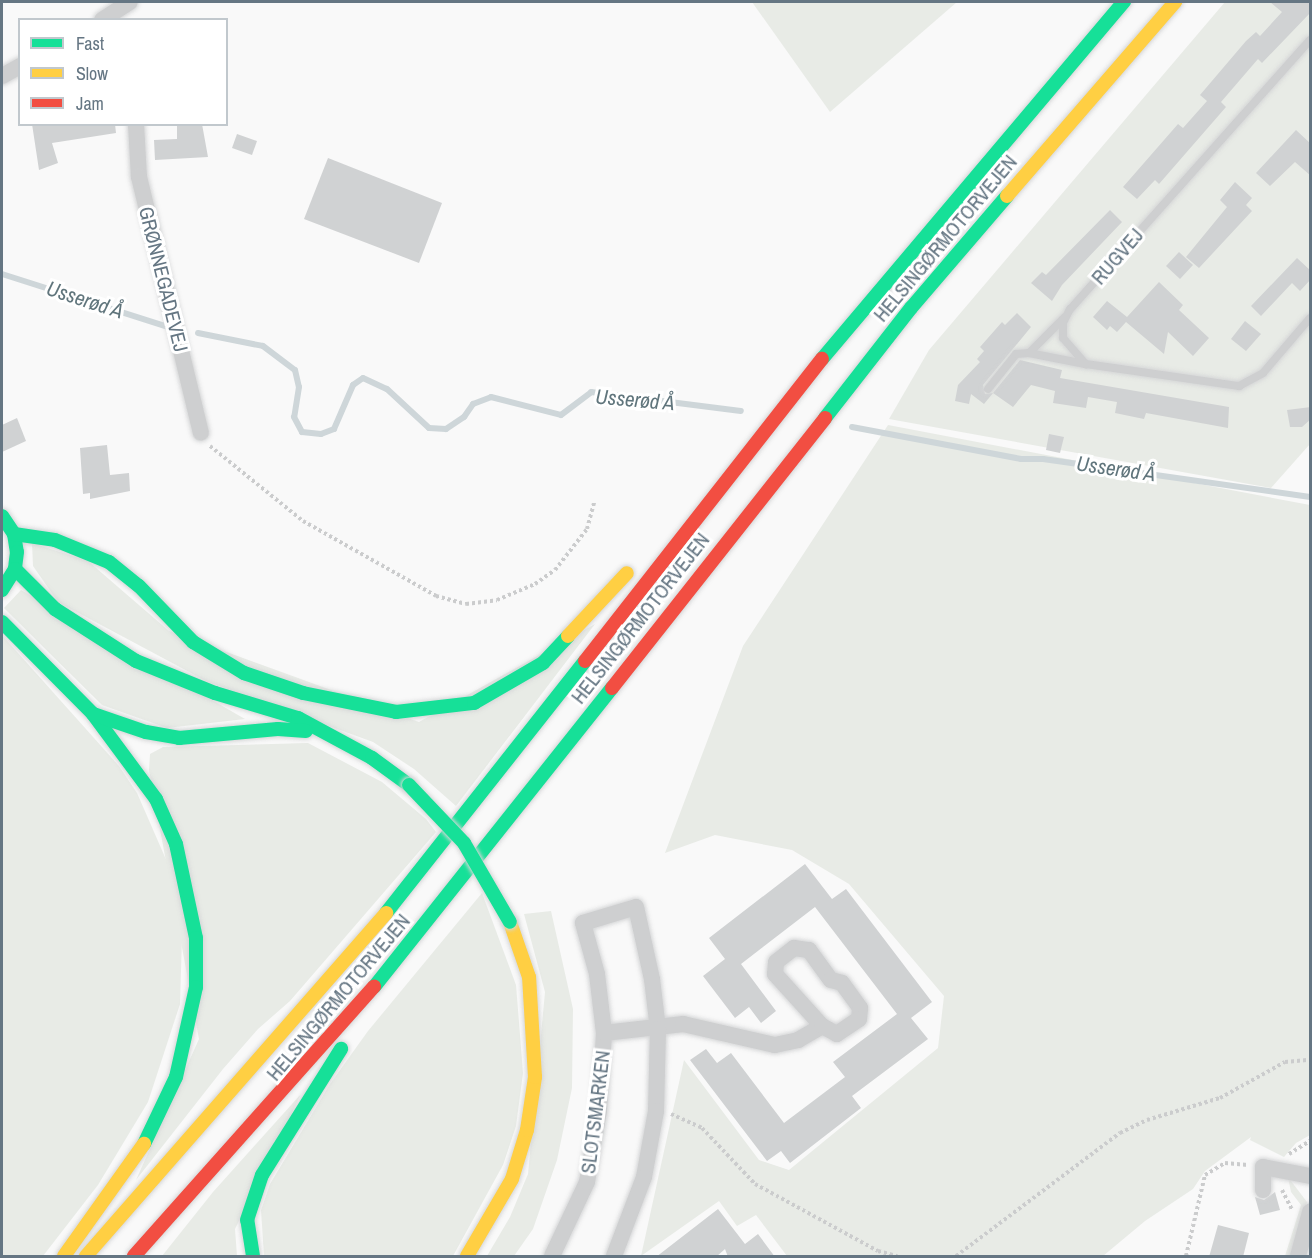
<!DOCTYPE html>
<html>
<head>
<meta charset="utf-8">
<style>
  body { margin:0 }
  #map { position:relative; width:1312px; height:1258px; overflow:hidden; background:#f9f9f9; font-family:"Archivo Narrow",sans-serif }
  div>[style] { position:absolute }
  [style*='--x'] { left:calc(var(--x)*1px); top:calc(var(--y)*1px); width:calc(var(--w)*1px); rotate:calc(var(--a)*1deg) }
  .green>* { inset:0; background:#e8ebe6 }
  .stream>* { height:6px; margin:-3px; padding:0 3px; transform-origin:3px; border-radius:3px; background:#ced6d9 }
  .building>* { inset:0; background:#d0d2d3 }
  .path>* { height:4px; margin-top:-2px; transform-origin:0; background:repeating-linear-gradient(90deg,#cbcccd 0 3px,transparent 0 6px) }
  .roads { filter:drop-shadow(0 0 2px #d5d6d7) drop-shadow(0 0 2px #d5d6d7) }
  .lane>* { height:8px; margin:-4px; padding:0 4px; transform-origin:4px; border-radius:4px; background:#cecfd0 }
  .street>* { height:16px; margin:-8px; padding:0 8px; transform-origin:8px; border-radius:8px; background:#cecfd0 }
  .fast>* { height:14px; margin:-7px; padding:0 7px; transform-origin:7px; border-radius:7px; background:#16e098 }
  .slow>* { height:14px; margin:-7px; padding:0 7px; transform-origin:7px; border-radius:7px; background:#ffcf43 }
  .jam>* { height:14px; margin:-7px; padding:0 7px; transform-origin:7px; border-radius:7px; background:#f24e42 }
  .bridges { filter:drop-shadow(0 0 2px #d5d6d6) drop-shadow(0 0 2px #d5d6d6) }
  .fast-bridge>* { height:14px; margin:-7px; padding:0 7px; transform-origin:7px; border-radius:7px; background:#16e098 }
  span { translate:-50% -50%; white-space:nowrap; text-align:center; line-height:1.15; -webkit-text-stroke:6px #fff; paint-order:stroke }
  .street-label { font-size:20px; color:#657683 }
  .water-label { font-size:21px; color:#60757c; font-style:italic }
  .frame { position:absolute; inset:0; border:3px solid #657683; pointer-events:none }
  .legend { position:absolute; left:18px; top:18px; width:210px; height:108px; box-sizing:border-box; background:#fff; border:2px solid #c1c8cd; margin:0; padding:8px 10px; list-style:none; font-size:18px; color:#657683 }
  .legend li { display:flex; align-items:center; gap:12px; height:30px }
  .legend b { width:30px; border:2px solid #c1c8cd }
</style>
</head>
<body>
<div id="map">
  <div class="green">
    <div style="clip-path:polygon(752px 2px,957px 2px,830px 112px)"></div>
    <div style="clip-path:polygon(1225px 2px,1310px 2px,1310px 444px,1271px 488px,889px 419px,929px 350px)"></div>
    <div style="clip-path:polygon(888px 425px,1310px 505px,1310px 1135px,1296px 1143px,1284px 1157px,1250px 1140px,1251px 1137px,1205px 1171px,1193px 1189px,1145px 1221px,1103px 1256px,787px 1256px,756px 1215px,737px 1226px,719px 1201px,641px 1256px,684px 1060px,759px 1160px,789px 1170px,938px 1048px,944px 996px,849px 884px,792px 850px,715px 835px,665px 853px,743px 646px)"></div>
    <div style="clip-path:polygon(32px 543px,88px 561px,169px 631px,419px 722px,595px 624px,456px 806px,414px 769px,373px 742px,206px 681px,58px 602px,33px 566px)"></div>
    <div style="clip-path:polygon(21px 590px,245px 719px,167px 728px,102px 705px,4px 608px)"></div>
    <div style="clip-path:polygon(2px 635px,119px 766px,137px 793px,168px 864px,182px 937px,180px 1004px,148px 1102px,98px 1185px,43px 1256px,2px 1256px)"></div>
    <div style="clip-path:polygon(308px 743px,382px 782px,426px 819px,436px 832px,290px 1001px,258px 1029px,223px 1069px,136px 1180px,199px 1039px,149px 770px,150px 754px,163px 747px)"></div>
    <div style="clip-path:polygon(482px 893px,516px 985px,523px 1073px,516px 1126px,503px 1165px,453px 1256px,264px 1256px,261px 1210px,270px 1184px,330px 1084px,368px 1031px)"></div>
    <div style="clip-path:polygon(551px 911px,573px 1009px,572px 1088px,557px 1160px,533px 1229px,514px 1256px,487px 1256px,510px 1217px,528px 1174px,545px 992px,524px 914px)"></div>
    <div style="clip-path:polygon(301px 1094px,235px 1229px,237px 1256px,162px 1256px,213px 1192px)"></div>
    <div style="clip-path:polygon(1288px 1177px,1307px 1202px,1291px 1256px,1285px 1256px,1301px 1205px,1291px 1192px)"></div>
  </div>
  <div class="stream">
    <div style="--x:2;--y:274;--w:174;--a:17.7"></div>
    <div style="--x:198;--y:333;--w:66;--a:11.3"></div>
    <div style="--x:263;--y:346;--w:40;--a:37"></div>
    <div style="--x:295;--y:370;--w:17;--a:77"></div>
    <div style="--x:299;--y:387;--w:30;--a:99"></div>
    <div style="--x:294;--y:417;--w:17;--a:62"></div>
    <div style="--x:302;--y:432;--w:19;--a:6"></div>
    <div style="--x:321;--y:434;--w:14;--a:-21"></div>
    <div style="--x:334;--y:429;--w:48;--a:-66.6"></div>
    <div style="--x:353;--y:385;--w:12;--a:-35"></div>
    <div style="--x:363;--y:378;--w:26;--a:25"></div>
    <div style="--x:387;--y:389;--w:57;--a:42.9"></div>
    <div style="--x:429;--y:428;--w:17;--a:3"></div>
    <div style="--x:446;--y:429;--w:22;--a:-34"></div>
    <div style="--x:464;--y:417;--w:16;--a:-55"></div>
    <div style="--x:473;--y:404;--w:19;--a:-21"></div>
    <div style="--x:491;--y:397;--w:72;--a:14.4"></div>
    <div style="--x:561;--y:415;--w:38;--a:-37"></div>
    <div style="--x:591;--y:392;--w:151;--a:7.2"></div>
    <div style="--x:852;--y:427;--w:172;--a:10.7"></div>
    <div style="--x:1021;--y:459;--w:22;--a:0"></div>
    <div style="--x:1043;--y:459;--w:270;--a:8.1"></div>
  </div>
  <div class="building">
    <div style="clip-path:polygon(1270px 2px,1311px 2px,1311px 12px,1262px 63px,1258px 59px,1221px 102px,1226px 107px,1159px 184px,1155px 180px,1137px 199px,1123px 187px,1178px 124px,1183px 128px,1207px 101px,1200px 95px,1246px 41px,1256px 32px,1260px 36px,1282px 12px)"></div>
    <div style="clip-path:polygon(32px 124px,115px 124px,116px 133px,52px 143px,58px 163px,39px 170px)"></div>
    <div style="clip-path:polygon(177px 124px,202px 124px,208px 157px,155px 160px,154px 140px,177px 139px)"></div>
    <div style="clip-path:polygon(1296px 130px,1311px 144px,1311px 176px,1295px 162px,1270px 186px,1256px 173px)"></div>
    <div style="clip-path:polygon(237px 134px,257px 141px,252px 155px,232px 148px)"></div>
    <div style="clip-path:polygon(328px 158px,442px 203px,419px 263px,304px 219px)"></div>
    <div style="clip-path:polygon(1235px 182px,1252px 198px,1246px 205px,1252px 211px,1199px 268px,1186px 257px,1227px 207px,1220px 200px)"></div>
    <div style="clip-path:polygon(1110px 210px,1122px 222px,1062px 285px,1052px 301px,1031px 283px,1042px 272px,1046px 275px)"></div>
    <div style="clip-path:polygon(1179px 252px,1193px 265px,1180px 279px,1166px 266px)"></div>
    <div style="clip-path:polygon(1297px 258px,1311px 271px,1311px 279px,1300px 291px,1292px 283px,1261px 316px,1251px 306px)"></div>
    <div style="clip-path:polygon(1159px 282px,1183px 305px,1179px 310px,1209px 338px,1193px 356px,1168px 332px,1164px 354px,1126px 322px,1117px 332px,1110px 326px,1107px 330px,1093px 317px,1107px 301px,1127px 317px)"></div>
    <div style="clip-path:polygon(1017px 313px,1031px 327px,983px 385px,985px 394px,993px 393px,1020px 360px,1062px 370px,1060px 378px,1229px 407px,1228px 428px,1146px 413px,1144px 419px,1115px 413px,1117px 402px,1088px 397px,1086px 408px,1053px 403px,1055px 391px,1031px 385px,1013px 407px,993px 393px,984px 404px,971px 394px,969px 404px,955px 401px,958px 385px,980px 362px,977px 359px,984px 351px,980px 347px,1002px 322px,1005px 325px)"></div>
    <div style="clip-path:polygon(1245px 321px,1261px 334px,1246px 351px,1231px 339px)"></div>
    <div style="clip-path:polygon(1311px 407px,1311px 419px,1302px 427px,1290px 427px,1287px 410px)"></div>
    <div style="clip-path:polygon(17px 418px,26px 441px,2px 452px,2px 425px)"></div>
    <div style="clip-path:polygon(1049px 434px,1064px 437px,1060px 453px,1046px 450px)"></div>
    <div style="clip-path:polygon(107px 445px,110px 475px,129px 473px,130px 491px,90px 499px,90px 493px,83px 494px,80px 448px)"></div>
    <div style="clip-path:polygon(805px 864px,832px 899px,846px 889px,932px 1002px,911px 1018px,928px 1039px,852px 1096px,861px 1108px,790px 1163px,781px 1151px,767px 1161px,690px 1060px,706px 1049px,717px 1063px,731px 1053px,784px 1123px,845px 1077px,833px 1062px,897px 1014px,815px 907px,741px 964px,776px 1011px,761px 1023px,749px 1007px,735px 1018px,703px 976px,725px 959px,709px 938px)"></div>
    <div style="clip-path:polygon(1275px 1192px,1280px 1210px,1260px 1215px,1255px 1197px,1264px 1200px)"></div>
    <div style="clip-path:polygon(718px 1209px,745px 1244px,758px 1234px,775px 1257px,728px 1257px,725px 1249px,716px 1257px,656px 1257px)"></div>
    <div style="clip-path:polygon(1218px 1225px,1249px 1233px,1243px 1257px,1209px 1257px)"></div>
  </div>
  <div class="path">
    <div style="--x:210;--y:446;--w:119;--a:38.9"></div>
    <div style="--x:303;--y:521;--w:153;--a:29.4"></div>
    <div style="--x:436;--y:596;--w:31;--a:15"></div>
    <div style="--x:466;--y:604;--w:31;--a:-7"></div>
    <div style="--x:497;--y:600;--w:41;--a:-22.8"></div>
    <div style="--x:535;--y:584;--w:24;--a:-35"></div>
    <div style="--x:555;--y:570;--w:52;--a:-52"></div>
    <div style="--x:587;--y:529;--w:28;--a:-75"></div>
    <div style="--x:671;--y:1114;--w:34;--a:24"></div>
    <div style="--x:702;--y:1128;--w:77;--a:46.6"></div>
    <div style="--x:755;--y:1184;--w:140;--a:28.6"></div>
    <div style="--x:878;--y:1251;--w:20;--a:15"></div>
    <div style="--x:1289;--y:1154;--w:25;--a:-32"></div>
    <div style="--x:1282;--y:1190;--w:22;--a:63"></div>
    <div style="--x:956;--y:1256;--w:205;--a:-36.9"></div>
    <div style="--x:1120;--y:1133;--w:30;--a:-26"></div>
    <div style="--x:1147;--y:1120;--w:76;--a:-16.8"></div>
    <div style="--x:1220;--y:1098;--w:74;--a:-29"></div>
    <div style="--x:1285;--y:1062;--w:25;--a:-5"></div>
    <div style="--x:1186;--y:1256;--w:83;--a:-76.8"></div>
    <div style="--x:1205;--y:1175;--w:23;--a:-31"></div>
    <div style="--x:1225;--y:1163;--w:23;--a:5"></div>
  </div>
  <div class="roads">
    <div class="lane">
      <div style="--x:1310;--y:40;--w:361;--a:131.7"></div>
      <div style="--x:1070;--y:309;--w:16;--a:117"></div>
      <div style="--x:1063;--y:323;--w:15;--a:90"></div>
      <div style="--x:1063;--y:338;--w:35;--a:49"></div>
      <div style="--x:1086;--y:364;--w:155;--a:8.2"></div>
      <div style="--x:1239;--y:386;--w:27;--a:-28"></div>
      <div style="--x:1263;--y:373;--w:72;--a:-49.5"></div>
      <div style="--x:1029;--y:353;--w:51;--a:-45"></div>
      <div style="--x:988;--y:389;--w:45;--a:-51.3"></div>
      <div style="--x:1016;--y:354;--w:13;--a:-4"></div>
      <div style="--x:1029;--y:353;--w:57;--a:11.1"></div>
    </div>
    <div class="street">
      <div style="--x:102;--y:20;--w:33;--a:-33"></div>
      <div style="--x:2;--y:76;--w:21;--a:-29"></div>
      <div style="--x:136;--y:124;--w:53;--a:86.8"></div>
      <div style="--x:139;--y:177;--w:263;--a:76.4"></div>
      <div style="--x:604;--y:1033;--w:80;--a:-6.5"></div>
      <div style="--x:683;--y:1024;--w:94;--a:12.9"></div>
      <div style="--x:775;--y:1045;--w:24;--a:-12"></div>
      <div style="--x:798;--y:1040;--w:28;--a:-30"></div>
      <div style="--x:822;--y:1026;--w:70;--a:-132.1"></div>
      <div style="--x:775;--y:974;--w:12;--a:-85"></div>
      <div style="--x:776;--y:962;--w:23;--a:-38"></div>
      <div style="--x:794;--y:948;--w:15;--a:8"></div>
      <div style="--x:809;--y:950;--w:37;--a:54"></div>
      <div style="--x:831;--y:980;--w:11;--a:15"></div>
      <div style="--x:842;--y:983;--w:31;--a:54"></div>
      <div style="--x:860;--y:1008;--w:11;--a:95"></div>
      <div style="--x:859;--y:1019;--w:27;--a:146"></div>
      <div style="--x:837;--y:1034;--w:17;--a:-152"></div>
      <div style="--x:1263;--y:1190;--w:23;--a:-90"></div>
      <div style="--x:1263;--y:1167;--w:48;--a:10.8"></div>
      <div style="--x:552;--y:1256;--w:82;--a:-64.7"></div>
      <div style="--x:587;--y:1182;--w:72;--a:-80.4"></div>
      <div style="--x:599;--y:1111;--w:78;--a:-86.3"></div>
      <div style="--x:604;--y:1033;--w:59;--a:-96.8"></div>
      <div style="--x:597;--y:974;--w:53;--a:-105.4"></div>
      <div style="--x:583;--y:923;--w:55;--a:-16.8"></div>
      <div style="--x:636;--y:907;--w:74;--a:77.5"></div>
      <div style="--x:652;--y:979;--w:50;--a:83.2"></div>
      <div style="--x:658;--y:1029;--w:82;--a:91.4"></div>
      <div style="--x:656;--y:1111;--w:67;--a:100.3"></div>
      <div style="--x:644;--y:1177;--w:85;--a:110.8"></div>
      <div style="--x:1298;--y:1256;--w:46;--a:-74.7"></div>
    </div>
    <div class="fast">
      <div style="--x:822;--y:359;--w:468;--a:-49.8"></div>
      <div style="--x:825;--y:418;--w:140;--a:-52"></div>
      <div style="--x:911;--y:308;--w:148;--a:-49.4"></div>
      <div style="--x:2;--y:516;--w:22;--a:56"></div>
      <div style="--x:14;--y:534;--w:18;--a:81"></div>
      <div style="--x:17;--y:552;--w:17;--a:97"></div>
      <div style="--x:15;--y:569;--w:25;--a:122"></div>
      <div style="--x:14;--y:534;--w:41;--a:8.3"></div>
      <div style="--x:55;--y:540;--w:58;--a:22.2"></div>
      <div style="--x:109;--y:562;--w:38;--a:39"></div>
      <div style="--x:139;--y:586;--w:78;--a:46"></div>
      <div style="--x:193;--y:642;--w:60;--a:31.3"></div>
      <div style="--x:244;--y:673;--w:62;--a:18.7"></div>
      <div style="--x:303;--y:693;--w:95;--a:11.5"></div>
      <div style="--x:396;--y:712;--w:79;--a:-6.6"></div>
      <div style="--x:474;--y:703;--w:80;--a:-30.1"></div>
      <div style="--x:543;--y:663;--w:37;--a:-47"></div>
      <div style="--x:15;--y:569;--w:57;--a:45"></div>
      <div style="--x:55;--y:609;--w:96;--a:32.7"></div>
      <div style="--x:136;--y:661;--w:85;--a:22.1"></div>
      <div style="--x:215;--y:693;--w:87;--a:16.8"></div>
      <div style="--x:298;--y:718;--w:84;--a:28.4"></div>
      <div style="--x:372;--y:758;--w:46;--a:36.1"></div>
      <div style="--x:2;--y:622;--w:129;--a:45.3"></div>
      <div style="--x:93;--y:714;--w:106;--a:53.5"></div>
      <div style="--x:156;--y:799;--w:49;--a:66"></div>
      <div style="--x:176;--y:844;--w:96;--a:78"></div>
      <div style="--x:196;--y:938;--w:49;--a:90"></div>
      <div style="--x:196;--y:987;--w:92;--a:102.5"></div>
      <div style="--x:176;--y:1077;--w:74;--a:115.5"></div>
      <div style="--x:93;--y:714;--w:56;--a:18.8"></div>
      <div style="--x:146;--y:732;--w:34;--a:10"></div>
      <div style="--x:179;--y:738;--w:99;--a:-5.2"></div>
      <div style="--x:278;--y:729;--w:28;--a:4"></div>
      <div style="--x:386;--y:913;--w:321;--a:-51.7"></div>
      <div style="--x:374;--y:987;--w:382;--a:-51.5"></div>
      <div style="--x:253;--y:1256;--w:36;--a:-99"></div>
      <div style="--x:247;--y:1220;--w:47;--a:-71.6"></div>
      <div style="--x:262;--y:1175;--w:149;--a:-57.9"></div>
    </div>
    <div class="slow">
      <div style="--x:1007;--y:196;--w:257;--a:-49.1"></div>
      <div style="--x:568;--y:636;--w:86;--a:-46.9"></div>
      <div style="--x:64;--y:1256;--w:138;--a:-54.5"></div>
      <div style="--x:86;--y:1256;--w:456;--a:-48.8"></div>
      <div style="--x:467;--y:1256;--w:89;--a:-59.7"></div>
      <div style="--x:512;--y:1179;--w:51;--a:-73"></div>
      <div style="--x:527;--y:1130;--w:54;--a:-81.4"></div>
      <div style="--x:535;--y:1077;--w:100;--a:-93.4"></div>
      <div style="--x:529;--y:977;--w:58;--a:-109.1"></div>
    </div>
    <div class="jam">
      <div style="--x:585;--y:661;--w:384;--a:-51.9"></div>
      <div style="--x:612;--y:688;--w:344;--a:-51.7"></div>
      <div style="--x:134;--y:1256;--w:361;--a:-48.3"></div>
    </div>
  </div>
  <div class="bridges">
    <div class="fast-bridge">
      <div style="--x:409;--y:785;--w:80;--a:46.5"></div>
      <div style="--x:464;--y:843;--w:91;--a:59.8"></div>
    </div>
  </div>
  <div class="street-label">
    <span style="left:945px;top:238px;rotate:-50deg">HELSINGØRMOTORVEJEN</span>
    <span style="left:1117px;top:256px;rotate:-49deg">RUGVEJ</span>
    <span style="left:164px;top:279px;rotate:76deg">GRØNNEGADEVEJ</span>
    <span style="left:640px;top:618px;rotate:-52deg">HELSINGØRMOTORVEJEN</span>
    <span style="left:338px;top:997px;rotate:-50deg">HELSINGØRMOTORVEJEN</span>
    <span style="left:595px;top:1112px;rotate:-83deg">SLOTSMARKEN</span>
  </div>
  <div class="water-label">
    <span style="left:85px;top:300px;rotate:18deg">Usserød Å</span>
    <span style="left:635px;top:400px;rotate:5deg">Usserød Å</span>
    <span style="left:1116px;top:469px;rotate:8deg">Usserød Å</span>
  </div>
  <div class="frame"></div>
  <ul class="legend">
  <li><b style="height:8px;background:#16e098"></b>Fast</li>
  <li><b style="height:8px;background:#ffcf43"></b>Slow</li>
  <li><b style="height:8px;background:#f24e42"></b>Jam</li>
  </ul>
</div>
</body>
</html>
